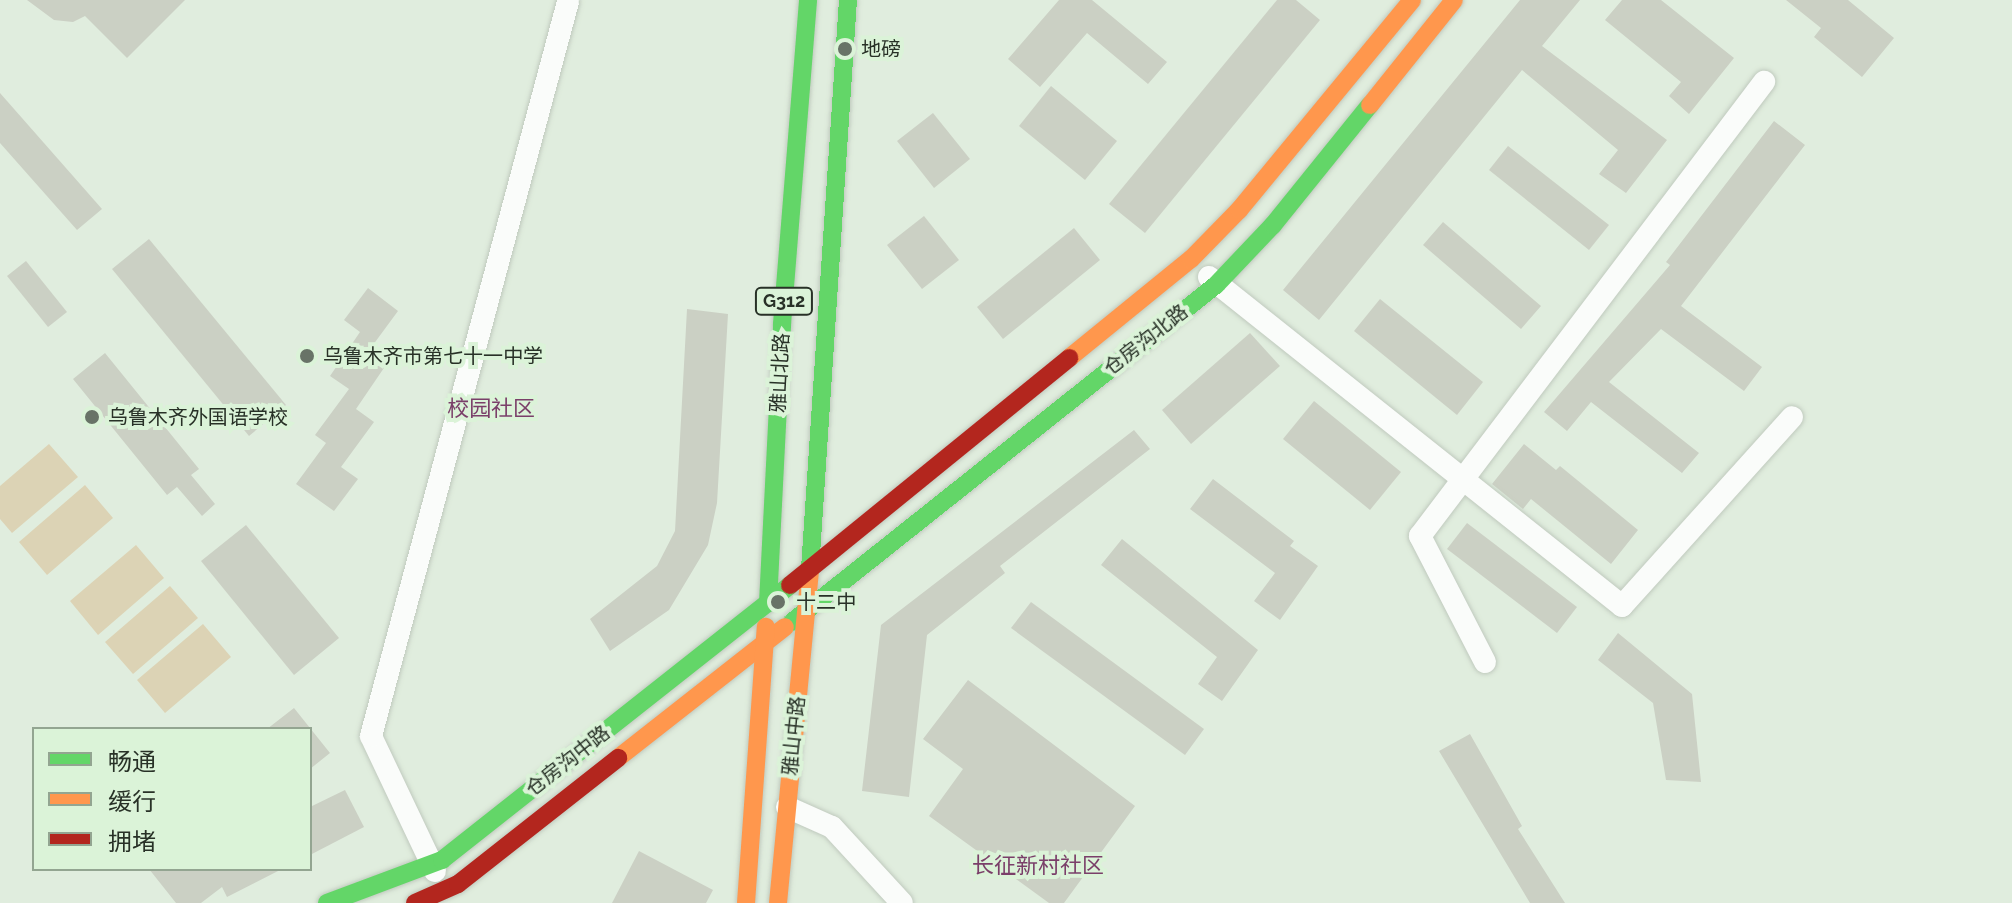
<!DOCTYPE html>
<html>
<head>
<meta charset="utf-8">
<style>
  body { margin:0 }
  #map { position:relative; width:2012px; height:903px; overflow:hidden; background:#e0edde; font-family:Raleway,"Noto Sans SC",sans-serif }
  div>[style] { position:absolute }
  [style*='--x'] { left:calc(var(--x)*1px); top:calc(var(--y)*1px); width:calc(var(--w)*1px); rotate:calc(var(--a)*1deg) }
  .green>* { inset:0; background:#dcd3b5 }
  .building>* { inset:0; background:#cbd0c4 }
  .roads { filter:drop-shadow(0 0 2px #c0cabe) drop-shadow(0 0 2px #c0cabe) }
  .street>* { height:22px; margin:-11px; padding:0 11px; transform-origin:11px; border-radius:11px; background:#fafcfa }
  .fast>* { height:18px; margin:-9px; padding:0 9px; transform-origin:9px; border-radius:9px; background:#63d668 }
  .slow>* { height:18px; margin:-9px; padding:0 9px; transform-origin:9px; border-radius:9px; background:#ff974d }
  .jam>* { height:18px; margin:-9px; padding:0 9px; transform-origin:9px; border-radius:9px; background:#b3261e }
  .dots>* { width:22px; height:22px; translate:-50% -50%; box-sizing:border-box; border:4px solid #dbf3d8; border-radius:50% }
  span { translate:-50% -50%; white-space:nowrap; text-align:center; line-height:1.15; -webkit-text-stroke:8px #dbf3d8; paint-order:stroke }
  .shield-label span { padding:2px 6px; background:#dbf3d8; border:2px solid; border-radius:6px; -webkit-text-stroke-width:0 }
  .shield-label { font-size:18px; color:#283127; font-weight:700 }
  .poi-label { font-size:20px; color:#283127 }
  .left { translate:0 -50%; text-align:left }
  .street-label { font-size:20px; color:#283127 }
  .neighbourhood-label { font-size:22px; color:#7a3f69 }
  .legend { position:absolute; left:32px; top:727px; width:280px; height:144px; box-sizing:border-box; background:#dbf3d8; border:2px solid #93a591; margin:0; padding:10px 14px; list-style:none; font-size:24px; color:#283127 }
  .legend li { display:flex; align-items:center; gap:16px; height:40px }
  .legend b { width:40px; border:2px solid #93a591 }
</style>
</head>
<body>
<div id="map">
  <div class="green">
    <div style="clip-path:polygon(49px 444px,78px 477px,12px 533px,0 519px,0 486px)"></div>
    <div style="clip-path:polygon(85px 485px,113px 518px,47px 575px,19px 542px)"></div>
    <div style="clip-path:polygon(136px 545px,164px 578px,98px 635px,70px 601px)"></div>
    <div style="clip-path:polygon(170px 586px,198px 618px,133px 674px,105px 642px)"></div>
    <div style="clip-path:polygon(203px 624px,231px 657px,165px 713px,137px 680px)"></div>
  </div>
  <div class="building">
    <div style="clip-path:polygon(27px 0,185px 0,127px 58px,85px 16px,73px 22px,54px 20px)"></div>
    <div style="clip-path:polygon(1059px 0,1092px 0,1167px 62px,1148px 84px,1087px 33px,1040px 87px,1008px 59px)"></div>
    <div style="clip-path:polygon(1277px 0,1296px 0,1320px 20px,1145px 233px,1109px 204px)"></div>
    <div style="clip-path:polygon(1520px 0,1580px 0,1542px 46px,1667px 140px,1626px 193px,1599px 174px,1618px 150px,1522px 70px,1319px 320px,1283px 290px)"></div>
    <div style="clip-path:polygon(1622px 0,1661px 0,1734px 58px,1689px 114px,1669px 96px,1681px 82px,1605px 20px)"></div>
    <div style="clip-path:polygon(1786px 0,1848px 0,1894px 38px,1862px 77px,1814px 37px,1821px 28px)"></div>
    <div style="clip-path:polygon(1051px 86px,1117px 141px,1085px 180px,1019px 126px)"></div>
    <div style="clip-path:polygon(0 93px,102px 209px,77px 230px,0 143px)"></div>
    <div style="clip-path:polygon(933px 113px,970px 159px,934px 188px,897px 141px)"></div>
    <div style="clip-path:polygon(1774px 121px,1805px 145px,1681px 306px,1762px 367px,1744px 391px,1661px 329px,1609px 382px,1699px 453px,1682px 473px,1591px 402px,1567px 431px,1544px 412px,1670px 265px,1666px 262px)"></div>
    <div style="clip-path:polygon(1508px 146px,1609px 225px,1589px 250px,1489px 170px)"></div>
    <div style="clip-path:polygon(924px 216px,959px 260px,922px 289px,887px 245px)"></div>
    <div style="clip-path:polygon(1443px 222px,1541px 306px,1521px 329px,1423px 245px)"></div>
    <div style="clip-path:polygon(1074px 228px,1100px 260px,1003px 339px,977px 307px)"></div>
    <div style="clip-path:polygon(149px 239px,286px 405px,249px 436px,112px 269px)"></div>
    <div style="clip-path:polygon(26px 261px,67px 312px,48px 327px,7px 276px)"></div>
    <div style="clip-path:polygon(368px 288px,398px 311px,370px 349px,388px 362px,356px 409px,374px 422px,341px 467px,358px 479px,334px 511px,296px 484px,326px 443px,315px 435px,349px 389px,330px 376px,360px 332px,344px 320px)"></div>
    <div style="clip-path:polygon(1380px 299px,1483px 382px,1457px 415px,1354px 331px)"></div>
    <div style="clip-path:polygon(687px 309px,728px 314px,717px 503px,708px 545px,669px 610px,610px 651px,590px 619px,657px 566px,675px 531px)"></div>
    <div style="clip-path:polygon(1250px 333px,1280px 366px,1191px 444px,1162px 410px)"></div>
    <div style="clip-path:polygon(105px 353px,199px 469px,191px 475px,215px 504px,202px 516px,177px 487px,167px 495px,73px 379px)"></div>
    <div style="clip-path:polygon(1314px 401px,1401px 472px,1370px 510px,1283px 439px)"></div>
    <div style="clip-path:polygon(1134px 430px,1150px 449px,1000px 566px,1005px 573px,927px 635px,909px 797px,862px 791px,881px 625px)"></div>
    <div style="clip-path:polygon(1524px 444px,1556px 470px,1560px 466px,1638px 530px,1611px 564px,1531px 499px,1523px 509px,1492px 484px)"></div>
    <div style="clip-path:polygon(1213px 479px,1294px 541px,1290px 546px,1318px 566px,1280px 620px,1254px 601px,1275px 573px,1190px 509px)"></div>
    <div style="clip-path:polygon(1467px 523px,1577px 607px,1557px 633px,1447px 549px)"></div>
    <div style="clip-path:polygon(246px 525px,339px 638px,294px 675px,201px 561px)"></div>
    <div style="clip-path:polygon(1122px 539px,1258px 650px,1222px 701px,1198px 684px,1217px 657px,1101px 565px)"></div>
    <div style="clip-path:polygon(1031px 602px,1204px 729px,1185px 755px,1011px 628px)"></div>
    <div style="clip-path:polygon(1618px 633px,1692px 694px,1701px 782px,1666px 780px,1653px 703px,1598px 660px)"></div>
    <div style="clip-path:polygon(968px 680px,1135px 806px,1064px 903px,1049px 903px,929px 816px,963px 769px,923px 739px)"></div>
    <div style="clip-path:polygon(294px 708px,330px 753px,310px 769px,310px 729px,267px 729px)"></div>
    <div style="clip-path:polygon(1470px 734px,1522px 826px,1518px 829px,1565px 903px,1530px 903px,1439px 751px)"></div>
    <div style="clip-path:polygon(345px 790px,364px 827px,310px 855px,310px 807px)"></div>
    <div style="clip-path:polygon(639px 851px,713px 890px,706px 903px,612px 903px)"></div>
    <div style="clip-path:polygon(149px 869px,282px 869px,227px 897px,222px 887px,201px 903px,176px 903px)"></div>
  </div>
  <div class="roads">
    <div class="street">
      <div style="--x:1209;--y:277;--w:528;--a:38.54"></div>
      <div style="--x:1622;--y:606;--w:254;--a:-48"></div>
      <div style="--x:1485;--y:662;--w:142;--a:-117.3"></div>
      <div style="--x:1420;--y:536;--w:570;--a:-52.85"></div>
      <div style="--x:787;--y:807;--w:49;--a:24"></div>
      <div style="--x:832;--y:827;--w:103;--a:47.4"></div>
      <div style="--x:435;--y:871;--w:149;--a:-115.4"></div>
      <div style="--x:371;--y:736;--w:760;--a:-74.98"></div>
    </div>
    <div class="fast">
      <div style="--x:810;--y:569;--w:570;--a:-86.18"></div>
      <div style="--x:768;--y:603;--w:279;--a:-87.1"></div>
      <div style="--x:782;--y:324;--w:325;--a:-85.4"></div>
      <div style="--x:792;--y:622;--w:542;--a:-38.48"></div>
      <div style="--x:1216;--y:285;--w:83;--a:-46.5"></div>
      <div style="--x:1273;--y:225;--w:154;--a:-51.1"></div>
      <div style="--x:327;--y:903;--w:123;--a:-20.5"></div>
      <div style="--x:442;--y:860;--w:444;--a:-38.3"></div>
    </div>
    <div class="slow">
      <div style="--x:1370;--y:105;--w:134;--a:-51.3"></div>
      <div style="--x:1069;--y:358;--w:157;--a:-39.1"></div>
      <div style="--x:1191;--y:259;--w:69;--a:-45.6"></div>
      <div style="--x:1239;--y:210;--w:272;--a:-50.5"></div>
      <div style="--x:618;--y:758;--w:212;--a:-38.1"></div>
      <div style="--x:746;--y:903;--w:277;--a:-85.9"></div>
      <div style="--x:778;--y:903;--w:336;--a:-84.5"></div>
    </div>
    <div class="jam">
      <div style="--x:790;--y:585;--w:360;--a:-39.1"></div>
      <div style="--x:415;--y:903;--w:47;--a:-23.8"></div>
      <div style="--x:458;--y:884;--w:204;--a:-38.2"></div>
    </div>
  </div>
  <div class="dots">
    <div style="left:845px;top:49px;background:#687367"></div>
    <div style="left:307px;top:356px;background:#687367"></div>
    <div style="left:92px;top:417px;background:#687367"></div>
    <div style="left:778px;top:602px;background:#687367"></div>
  </div>
  <div class="shield-label">
    <span style="left:784px;top:301px">G312</span>
  </div>
  <div class="poi-label">
    <span class="left" style="left:861px;top:49px">地磅</span>
    <span class="left" style="left:323px;top:356px">乌鲁木齐市第七十一中学</span>
    <span class="left" style="left:108px;top:417px">乌鲁木齐外国语学校</span>
    <span class="left" style="left:796px;top:602px">十二中</span>
  </div>
  <div class="street-label">
    <span style="left:1146px;top:340px;rotate:-38deg">仓房沟北路</span>
    <span style="left:780px;top:373px;rotate:-87deg">雅山北路</span>
    <span style="left:794px;top:736px;rotate:-84deg">雅山中路</span>
    <span style="left:568px;top:761px;rotate:-38deg">仓房沟中路</span>
  </div>
  <div class="neighbourhood-label">
    <span style="left:491px;top:409px">校园社区</span>
    <span style="left:1038px;top:866px">长征新村社区</span>
  </div>
  <ul class="legend">
  <li><b style="height:10px;background:#63d668"></b>畅通</li>
  <li><b style="height:10px;background:#ff974d"></b>缓行</li>
  <li><b style="height:10px;background:#b3261e"></b>拥堵</li>
  </ul>
</div>
</body>
</html>
